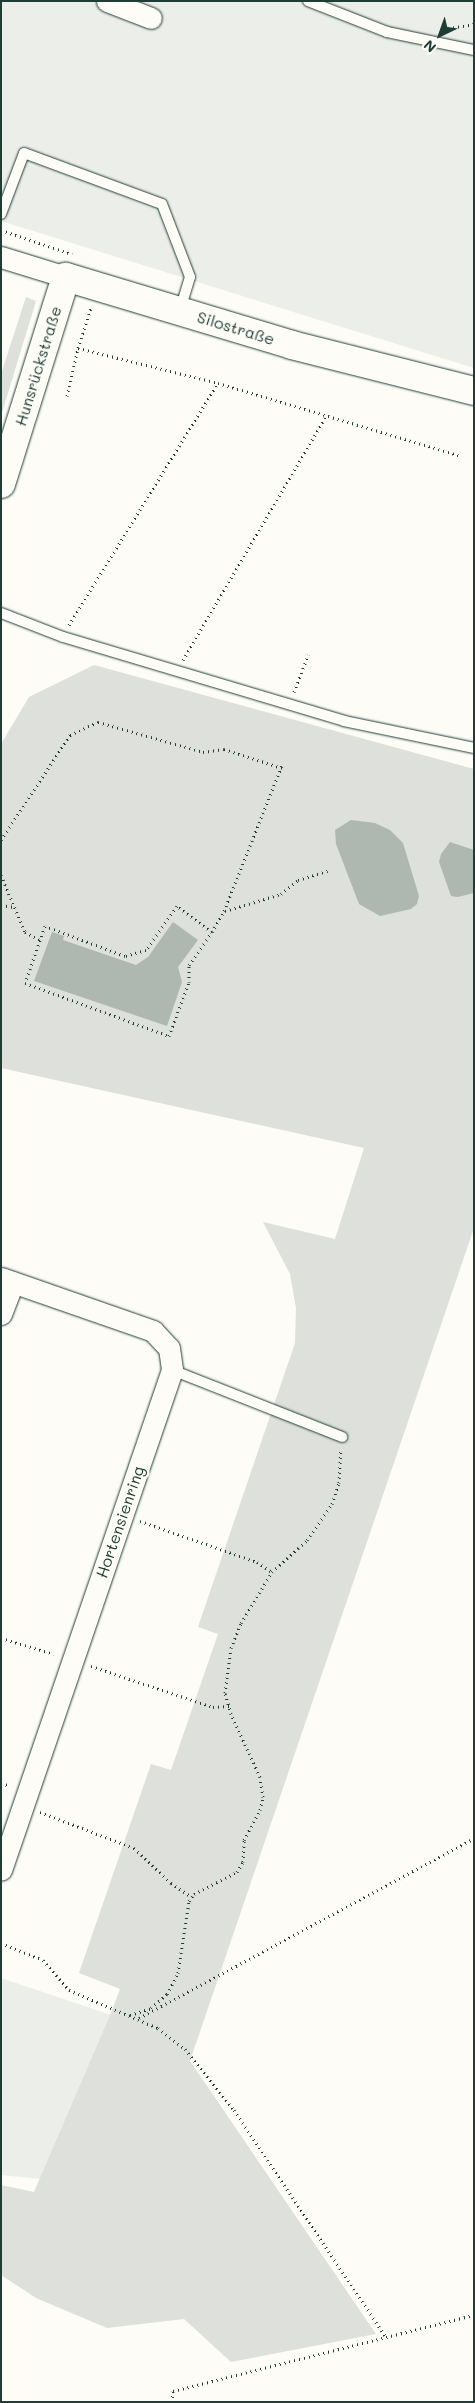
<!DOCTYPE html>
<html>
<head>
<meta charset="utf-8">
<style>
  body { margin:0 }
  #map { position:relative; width:475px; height:2403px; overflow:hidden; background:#fdfcf7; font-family:Mali,sans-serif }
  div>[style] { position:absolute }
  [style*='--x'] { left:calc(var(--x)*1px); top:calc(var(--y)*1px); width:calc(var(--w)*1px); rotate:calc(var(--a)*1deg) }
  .built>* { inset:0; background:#eceee9 }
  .green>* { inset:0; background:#dde0db }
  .water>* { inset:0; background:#aeb8b1 }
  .path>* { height:3px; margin-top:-1.5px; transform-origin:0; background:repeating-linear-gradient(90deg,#1f3d34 0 1px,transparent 0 5px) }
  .roads { filter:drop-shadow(0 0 1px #1f3d34) drop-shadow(0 0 1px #1f3d34) }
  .lane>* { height:10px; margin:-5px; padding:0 5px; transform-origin:5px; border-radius:5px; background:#fdfcf7 }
  .street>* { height:21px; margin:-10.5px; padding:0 10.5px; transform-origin:10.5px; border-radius:10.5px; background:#fdfcf7 }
  .secondary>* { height:28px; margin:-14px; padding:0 14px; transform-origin:14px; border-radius:14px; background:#fdfcf7 }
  span { translate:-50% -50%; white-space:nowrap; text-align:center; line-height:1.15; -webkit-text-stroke:5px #fdfcf7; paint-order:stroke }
  .street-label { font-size:16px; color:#1f3d34 }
  .frame { position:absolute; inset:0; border:2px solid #1f3d34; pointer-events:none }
  .north { position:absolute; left:415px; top:10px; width:50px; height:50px; -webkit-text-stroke:4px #fdfcf7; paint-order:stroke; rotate:222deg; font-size:14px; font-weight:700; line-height:20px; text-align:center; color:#1f3d34 }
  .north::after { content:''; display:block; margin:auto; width:18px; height:22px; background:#1f3d34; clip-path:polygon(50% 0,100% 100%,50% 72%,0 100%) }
</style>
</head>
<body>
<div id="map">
  <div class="built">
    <div style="clip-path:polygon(1px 1px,474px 1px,474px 368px,1px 221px)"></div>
    <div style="clip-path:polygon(1px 1978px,111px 2015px,51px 2180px,1px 2175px)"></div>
  </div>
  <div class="green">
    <div style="clip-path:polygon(26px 297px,36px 301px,1px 416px,1px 374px)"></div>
    <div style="clip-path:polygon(94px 665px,474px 769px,474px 1228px,190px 2061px,376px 2334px,231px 2362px,184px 2319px,107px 2328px,36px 2298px,4px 2277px,1px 2274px,1px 2185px,34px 2192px,111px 2013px,120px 1989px,79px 1973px,151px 1764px,171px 1770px,218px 1634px,198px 1627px,295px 1343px,296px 1308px,290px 1274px,263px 1222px,335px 1239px,364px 1148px,1px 1068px,1px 744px,29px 697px)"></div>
  </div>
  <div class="water">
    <div style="clip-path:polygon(351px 820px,375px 823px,390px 830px,403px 843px,419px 896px,417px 904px,411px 909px,380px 916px,359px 904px,336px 844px,335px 830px)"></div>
    <div style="clip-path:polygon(450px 842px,474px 850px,474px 893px,458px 897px,451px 896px,439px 862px,441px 854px)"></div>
    <div style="clip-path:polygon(173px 922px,198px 940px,178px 967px,182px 982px,167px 1026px,34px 981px,52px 932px,64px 936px,63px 940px,136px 965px,148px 957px)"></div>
  </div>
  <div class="path">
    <div style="--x:443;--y:29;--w:31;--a:-9"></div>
    <div style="--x:1;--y:230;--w:75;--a:18.7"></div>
    <div style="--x:78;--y:348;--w:144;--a:14"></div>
    <div style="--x:218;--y:383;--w:251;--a:16.7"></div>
    <div style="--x:67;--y:396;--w:49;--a:-77.1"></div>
    <div style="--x:78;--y:348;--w:42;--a:-72"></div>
    <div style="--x:69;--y:625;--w:284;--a:-58.4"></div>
    <div style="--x:183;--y:660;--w:284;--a:-59.6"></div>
    <div style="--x:294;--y:692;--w:40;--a:-69"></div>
    <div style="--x:1;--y:840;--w:126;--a:-56.7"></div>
    <div style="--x:70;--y:735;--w:31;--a:-25"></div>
    <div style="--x:98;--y:722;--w:109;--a:15.9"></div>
    <div style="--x:203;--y:752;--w:21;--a:-8"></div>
    <div style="--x:224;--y:749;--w:61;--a:18.1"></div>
    <div style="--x:1;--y:875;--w:62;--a:67.2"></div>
    <div style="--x:25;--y:932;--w:17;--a:28"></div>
    <div style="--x:1;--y:905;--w:13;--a:9"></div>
    <div style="--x:225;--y:911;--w:59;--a:-16.9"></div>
    <div style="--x:281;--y:894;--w:22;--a:-39"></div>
    <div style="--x:298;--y:880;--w:31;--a:-17"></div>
    <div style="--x:212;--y:932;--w:44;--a:-143.4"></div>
    <div style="--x:177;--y:906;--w:54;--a:125.2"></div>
    <div style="--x:146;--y:950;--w:22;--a:164"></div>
    <div style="--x:125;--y:956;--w:85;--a:-159.4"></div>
    <div style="--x:45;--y:926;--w:60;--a:109.3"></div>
    <div style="--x:25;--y:983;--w:153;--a:20.2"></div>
    <div style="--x:169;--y:1036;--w:58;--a:-69.7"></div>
    <div style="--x:189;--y:982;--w:17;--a:-90"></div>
    <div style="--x:189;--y:965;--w:40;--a:-55.1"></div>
    <div style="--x:212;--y:932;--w:24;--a:-60"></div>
    <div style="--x:224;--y:911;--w:159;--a:-68.3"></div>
    <div style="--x:140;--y:1521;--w:124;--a:19.3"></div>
    <div style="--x:257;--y:1562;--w:18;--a:34"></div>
    <div style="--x:1;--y:1638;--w:55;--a:16.8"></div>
    <div style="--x:91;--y:1666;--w:129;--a:18.6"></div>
    <div style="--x:213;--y:1707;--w:16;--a:-4"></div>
    <div style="--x:1;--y:1783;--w:9;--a:18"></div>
    <div style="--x:40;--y:1812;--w:101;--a:21"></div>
    <div style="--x:134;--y:1848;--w:51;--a:43.4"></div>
    <div style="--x:171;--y:1883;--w:25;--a:34"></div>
    <div style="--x:1;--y:1943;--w:45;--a:22"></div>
    <div style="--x:43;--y:1960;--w:40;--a:49"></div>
    <div style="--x:69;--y:1990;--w:97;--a:23.1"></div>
    <div style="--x:158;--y:2028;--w:34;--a:38"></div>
    <div style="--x:185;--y:2049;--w:78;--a:51.2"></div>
    <div style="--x:234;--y:2110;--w:273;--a:56.2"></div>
    <div style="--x:130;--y:2015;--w:22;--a:-18"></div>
    <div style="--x:151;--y:2008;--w:21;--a:-41"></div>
    <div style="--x:167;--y:1994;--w:24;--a:-62"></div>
    <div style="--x:178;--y:1973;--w:73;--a:-81.3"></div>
    <div style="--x:189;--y:1901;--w:9;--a:-54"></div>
    <div style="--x:194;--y:1894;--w:48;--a:-27.1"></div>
    <div style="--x:237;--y:1872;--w:12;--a:-59"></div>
    <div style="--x:243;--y:1862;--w:22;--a:-87"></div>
    <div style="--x:244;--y:1840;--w:34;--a:-62"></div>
    <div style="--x:260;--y:1810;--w:13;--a:-77"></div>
    <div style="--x:263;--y:1797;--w:20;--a:-99"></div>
    <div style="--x:260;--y:1777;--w:69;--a:-114.7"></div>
    <div style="--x:231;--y:1714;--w:22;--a:-106"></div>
    <div style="--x:225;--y:1693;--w:45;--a:-82.4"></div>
    <div style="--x:231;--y:1648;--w:27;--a:-68"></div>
    <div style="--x:241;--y:1623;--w:60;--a:-58.7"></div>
    <div style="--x:272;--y:1572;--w:47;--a:-42.4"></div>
    <div style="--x:307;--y:1540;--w:44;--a:-55.2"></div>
    <div style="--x:332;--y:1504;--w:22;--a:-72"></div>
    <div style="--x:339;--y:1483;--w:34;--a:-87"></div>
    <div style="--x:139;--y:2018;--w:380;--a:-28.2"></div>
    <div style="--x:172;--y:2402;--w:11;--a:-85"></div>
    <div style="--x:173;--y:2391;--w:310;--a:-14.2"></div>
  </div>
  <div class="roads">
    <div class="lane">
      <div style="--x:308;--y:1;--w:85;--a:21.4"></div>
      <div style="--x:387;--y:32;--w:89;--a:11.7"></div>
      <div style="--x:1;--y:214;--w:65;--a:-69.3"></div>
      <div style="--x:24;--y:153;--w:147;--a:20.3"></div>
      <div style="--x:162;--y:204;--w:78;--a:69"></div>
      <div style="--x:190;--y:277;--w:34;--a:107"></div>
      <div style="--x:1;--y:613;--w:66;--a:21.2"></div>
      <div style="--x:63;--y:637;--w:293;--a:16.6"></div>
      <div style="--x:344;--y:721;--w:133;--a:11.7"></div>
      <div style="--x:172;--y:1370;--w:183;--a:21.5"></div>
    </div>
    <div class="street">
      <div style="--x:107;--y:1;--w:47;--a:21.1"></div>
      <div style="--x:1;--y:257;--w:68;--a:17.1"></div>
      <div style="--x:1;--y:1278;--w:161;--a:19.2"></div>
      <div style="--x:153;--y:1331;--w:23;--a:47"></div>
      <div style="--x:169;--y:1348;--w:22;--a:82"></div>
      <div style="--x:172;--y:1370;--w:528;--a:108.88"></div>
      <div style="--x:1;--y:1314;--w:34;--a:-69"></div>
    </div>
    <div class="secondary">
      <div style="--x:1;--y:484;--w:217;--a:-72.6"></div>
      <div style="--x:66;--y:277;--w:236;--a:16.7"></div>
      <div style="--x:292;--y:345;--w:188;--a:14.2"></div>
    </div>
  </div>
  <div class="street-label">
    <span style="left:236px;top:328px;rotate:17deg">Silostraße</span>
    <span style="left:38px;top:366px;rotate:-73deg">Hunsrückstraße</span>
    <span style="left:120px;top:1522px;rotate:-71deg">Hortensienring</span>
  </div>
  <div class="frame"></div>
  <div class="north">N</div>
</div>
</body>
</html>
